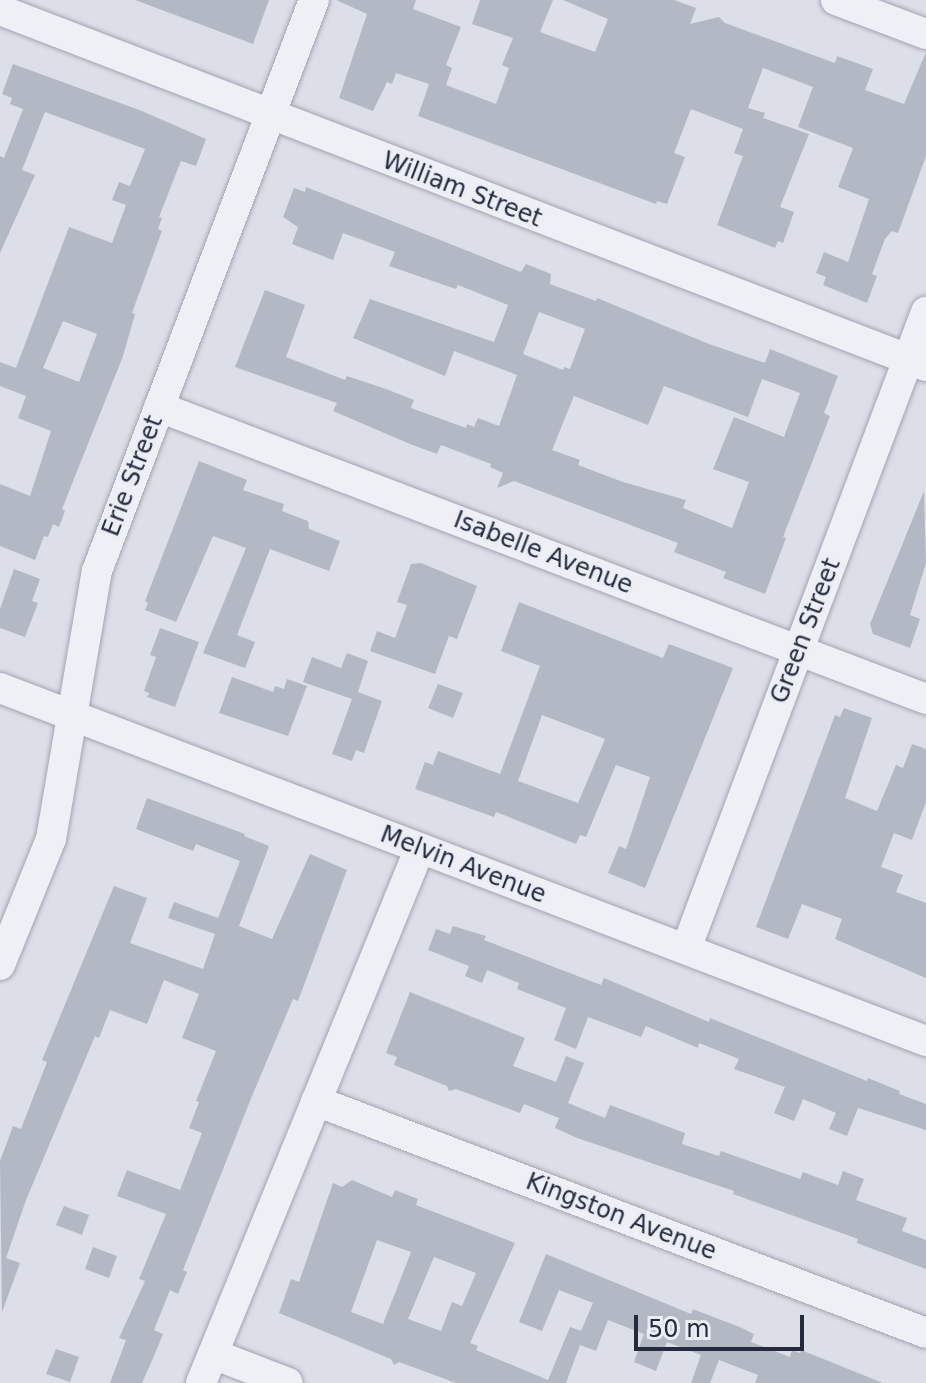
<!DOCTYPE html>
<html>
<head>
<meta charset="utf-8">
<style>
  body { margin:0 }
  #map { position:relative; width:926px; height:1383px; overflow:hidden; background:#dcdfe7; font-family:"DejaVu Sans",sans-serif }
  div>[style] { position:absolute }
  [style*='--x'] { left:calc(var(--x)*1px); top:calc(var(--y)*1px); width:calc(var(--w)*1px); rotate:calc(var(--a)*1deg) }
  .building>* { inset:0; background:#b3b8c5 }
  .roads { filter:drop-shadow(0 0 2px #a1a5b1) drop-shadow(0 0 2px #a1a5b1) }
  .minor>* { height:30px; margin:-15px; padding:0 15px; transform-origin:15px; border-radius:15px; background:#eff0f5 }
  span { translate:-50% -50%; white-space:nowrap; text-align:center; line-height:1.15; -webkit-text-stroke:6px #ebeef5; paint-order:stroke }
  .street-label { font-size:24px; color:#252b3f }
  .scale { position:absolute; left:634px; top:1315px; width:170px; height:36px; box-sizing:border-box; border:4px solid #252b3f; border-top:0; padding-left:10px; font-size:24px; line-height:28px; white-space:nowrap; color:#252b3f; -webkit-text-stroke:6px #ebeef5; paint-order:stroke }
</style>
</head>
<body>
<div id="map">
  <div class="building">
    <div style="clip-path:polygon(135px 0,269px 0,253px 44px)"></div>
    <div style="clip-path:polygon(336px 0,416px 0,413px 9px,461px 27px,446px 65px,452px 68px,446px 85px,496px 104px,509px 68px,502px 65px,513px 38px,472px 24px,480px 0,553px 0,540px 32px,595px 52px,608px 19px,563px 0,674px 0,696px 8px,690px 24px,719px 17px,725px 23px,835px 63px,837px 56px,873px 69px,865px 90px,904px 104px,926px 52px,926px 156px,898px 233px,892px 231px,885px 239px,872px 274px,877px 276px,867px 303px,823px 285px,826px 277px,816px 273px,824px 252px,848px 262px,869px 199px,838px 187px,853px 148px,798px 127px,813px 87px,763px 68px,748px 108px,765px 113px,763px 118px,809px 134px,780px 207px,794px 212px,783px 243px,778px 241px,775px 248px,717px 225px,743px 156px,734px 153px,743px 129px,691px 109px,674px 153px,685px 157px,667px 204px,657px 201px,656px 204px,418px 116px,429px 84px,396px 73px,392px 84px,387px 82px,373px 111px,339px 98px,367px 14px)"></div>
    <div style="clip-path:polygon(evenodd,13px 64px,142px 111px,206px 139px,196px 166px,181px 161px,159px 217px,162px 218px,158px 229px,162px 231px,132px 313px,135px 314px,123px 356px,62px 509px,65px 511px,59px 527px,53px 524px,48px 537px,44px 536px,35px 560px,0 546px,0 484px,30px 496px,51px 431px,18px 418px,26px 396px,0 386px,0 362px,16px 368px,69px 227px,112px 243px,126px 205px,112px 200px,119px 182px,130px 186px,145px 149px,45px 112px,22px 170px,35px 175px,0 253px,0 156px,4px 158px,23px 109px,10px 104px,12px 98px,2px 94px,13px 64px,63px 321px,97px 334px,79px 382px,43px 368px,63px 321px)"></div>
    <div style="clip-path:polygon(evenodd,306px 187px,521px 272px,526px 264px,551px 274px,550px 284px,596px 301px,597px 298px,709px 344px,765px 363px,770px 349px,838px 376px,824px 413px,830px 416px,783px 537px,786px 538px,765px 594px,723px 578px,726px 572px,674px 552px,678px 543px,514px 481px,497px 488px,503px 473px,490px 467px,491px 464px,441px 445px,437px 454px,410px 444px,333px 411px,337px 403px,235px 367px,265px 290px,305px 305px,286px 357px,345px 380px,347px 376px,386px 389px,414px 400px,411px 408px,466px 428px,467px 424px,474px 427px,478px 418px,499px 426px,517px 375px,454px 351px,445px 376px,353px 338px,370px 299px,494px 342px,508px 305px,458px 285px,456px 289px,389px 266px,395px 252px,343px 233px,333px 260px,292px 244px,298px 227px,283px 217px,294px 188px,305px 192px,306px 187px,539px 312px,585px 329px,570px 369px,564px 367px,563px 370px,523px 354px,539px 312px,306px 187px,762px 379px,800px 393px,784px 437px,734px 417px,713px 469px,749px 482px,732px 528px,683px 508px,686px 500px,623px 482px,578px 465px,580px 460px,552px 450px,574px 396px,648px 425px,664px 386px,748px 417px,762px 379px)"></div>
    <div style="clip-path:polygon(199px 461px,247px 480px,243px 490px,284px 504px,282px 511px,308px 521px,309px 529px,340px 541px,329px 571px,270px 549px,237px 635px,255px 642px,245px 668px,203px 653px,246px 548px,213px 536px,176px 622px,145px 610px,148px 603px,145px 601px)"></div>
    <div style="clip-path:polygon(924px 491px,926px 563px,910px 615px,920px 619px,910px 648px,873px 634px,870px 624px)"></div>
    <div style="clip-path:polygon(421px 563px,477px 586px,457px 639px,449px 636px,435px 674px,370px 651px,377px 631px,395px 638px,407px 605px,397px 602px,411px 564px)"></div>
    <div style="clip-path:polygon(14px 569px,40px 579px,32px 601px,38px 603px,25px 637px,0 628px,0 609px)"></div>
    <div style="clip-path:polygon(evenodd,519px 602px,663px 658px,669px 644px,733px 668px,645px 888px,608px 873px,619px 846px,626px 849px,650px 777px,616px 765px,586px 837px,580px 835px,576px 844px,496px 812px,494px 817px,415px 789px,425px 762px,433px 765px,438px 751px,500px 774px,540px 666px,501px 651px,519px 602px,542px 715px,605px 739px,578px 803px,518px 781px,542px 715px)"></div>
    <div style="clip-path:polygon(160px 628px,199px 642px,175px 707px,147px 697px,149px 693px,144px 691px,156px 657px,150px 655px)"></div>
    <div style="clip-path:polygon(347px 653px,368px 661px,358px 692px,382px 701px,364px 753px,356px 750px,352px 761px,332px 754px,352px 699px,303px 682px,312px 657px,341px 668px)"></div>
    <div style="clip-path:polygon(232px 677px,273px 692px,275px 686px,284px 689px,287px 679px,307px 686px,288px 736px,219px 713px)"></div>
    <div style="clip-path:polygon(438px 684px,463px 693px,453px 718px,428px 708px)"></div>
    <div style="clip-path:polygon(844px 708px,872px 718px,845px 798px,877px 811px,896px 765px,903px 768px,912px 744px,926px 749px,926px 802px,912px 840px,894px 833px,881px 867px,903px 875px,896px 892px,926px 903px,926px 978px,835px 939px,842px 919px,802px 904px,788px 939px,756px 927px,835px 715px,840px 717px)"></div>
    <div style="clip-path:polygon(147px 798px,245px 834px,244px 836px,269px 846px,239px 926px,272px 939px,310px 854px,347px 870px,298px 1001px,293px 999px,252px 1096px,183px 1270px,187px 1272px,178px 1294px,170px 1290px,154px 1330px,163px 1334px,154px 1356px,142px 1383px,110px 1383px,126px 1340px,119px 1338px,145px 1281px,139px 1279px,166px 1214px,117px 1196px,127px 1170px,180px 1190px,202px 1133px,189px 1128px,199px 1102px,196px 1101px,216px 1051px,182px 1038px,199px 994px,164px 980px,147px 1024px,110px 1010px,99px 1038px,95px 1036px,26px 1200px,6px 1258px,20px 1263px,2px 1312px,0 1161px,13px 1126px,21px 1129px,47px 1062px,42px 1060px,114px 886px,147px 898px,130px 943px,203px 969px,215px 934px,168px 918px,174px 902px,218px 918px,240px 861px,196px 844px,193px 851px,136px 829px)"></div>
    <div style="clip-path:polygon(453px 926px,486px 936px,484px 940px,601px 985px,604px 978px,709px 1022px,710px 1018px,867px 1081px,868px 1078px,900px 1091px,899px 1094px,926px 1104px,926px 1130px,858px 1108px,847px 1136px,829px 1129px,836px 1113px,803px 1099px,794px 1121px,774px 1113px,785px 1087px,734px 1069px,739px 1059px,699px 1043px,698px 1048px,646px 1026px,641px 1037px,588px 1017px,576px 1049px,554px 1040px,566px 1008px,517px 989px,519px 983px,487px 970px,482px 983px,465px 976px,469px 966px,428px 950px,436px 929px,450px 934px)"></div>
    <div style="clip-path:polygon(410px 992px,525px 1038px,513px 1066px,556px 1082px,566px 1056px,584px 1063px,568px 1103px,605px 1118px,610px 1105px,685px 1133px,682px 1144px,719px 1156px,721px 1151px,800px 1179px,803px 1172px,838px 1185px,843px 1171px,864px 1179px,856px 1200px,907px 1218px,902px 1231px,926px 1240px,926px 1269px,857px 1243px,858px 1239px,733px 1194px,734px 1191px,577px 1138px,555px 1128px,559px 1118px,524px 1104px,520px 1113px,456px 1089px,449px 1091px,447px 1086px,394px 1065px,397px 1057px,386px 1053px)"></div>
    <div style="clip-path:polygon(evenodd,352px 1180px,392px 1197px,395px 1190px,418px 1199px,416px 1205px,515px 1243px,470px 1343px,478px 1346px,476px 1350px,548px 1380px,570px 1327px,581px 1331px,593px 1303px,559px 1290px,542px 1331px,519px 1322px,546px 1254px,691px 1314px,693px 1309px,742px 1328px,754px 1334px,751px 1342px,790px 1357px,792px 1350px,800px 1353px,801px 1350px,883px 1383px,755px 1383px,758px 1375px,719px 1360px,710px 1383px,691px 1383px,701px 1355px,667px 1342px,656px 1371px,634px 1362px,644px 1334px,608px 1320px,596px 1351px,580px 1345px,566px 1383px,456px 1383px,399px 1362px,394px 1365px,391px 1359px,279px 1313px,291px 1279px,299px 1282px,333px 1183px,342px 1187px,352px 1180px,377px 1240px,411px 1252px,383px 1324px,351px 1312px,377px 1240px,352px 1180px,434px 1257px,476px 1273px,462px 1306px,452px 1302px,441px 1331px,408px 1319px,434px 1257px)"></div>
    <div style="clip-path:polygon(64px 1206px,89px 1215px,82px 1235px,56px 1225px)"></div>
    <div style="clip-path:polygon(93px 1247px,117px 1256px,109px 1278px,85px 1269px)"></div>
    <div style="clip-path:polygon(56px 1349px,79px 1357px,70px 1382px,46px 1374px)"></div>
  </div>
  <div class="roads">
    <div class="minor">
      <div style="--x:836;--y:0;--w:96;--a:20.7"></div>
      <div style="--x:0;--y:10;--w:992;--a:21.03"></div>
      <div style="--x:159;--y:407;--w:821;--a:20.84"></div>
      <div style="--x:0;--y:688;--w:991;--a:20.87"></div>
      <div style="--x:686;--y:949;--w:681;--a:-69.36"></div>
      <div style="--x:0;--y:965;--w:136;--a:-68"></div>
      <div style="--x:51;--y:839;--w:272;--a:-80.3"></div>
      <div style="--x:97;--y:571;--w:611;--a:-69.19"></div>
      <div style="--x:316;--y:1101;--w:653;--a:20.82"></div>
      <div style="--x:213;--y:1354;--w:80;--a:21.1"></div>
      <div style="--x:201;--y:1383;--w:578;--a:-67.74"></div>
    </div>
  </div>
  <div class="street-label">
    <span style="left:462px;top:190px;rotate:21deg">William Street</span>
    <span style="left:133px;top:476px;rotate:-69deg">Erie Street</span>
    <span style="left:543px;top:553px;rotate:21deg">Isabelle Avenue</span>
    <span style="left:806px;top:631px;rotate:-69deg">Green Street</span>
    <span style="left:463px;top:865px;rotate:21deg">Melvin Avenue</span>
    <span style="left:621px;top:1217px;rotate:21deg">Kingston Avenue</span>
  </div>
  <div class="scale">50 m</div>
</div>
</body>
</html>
